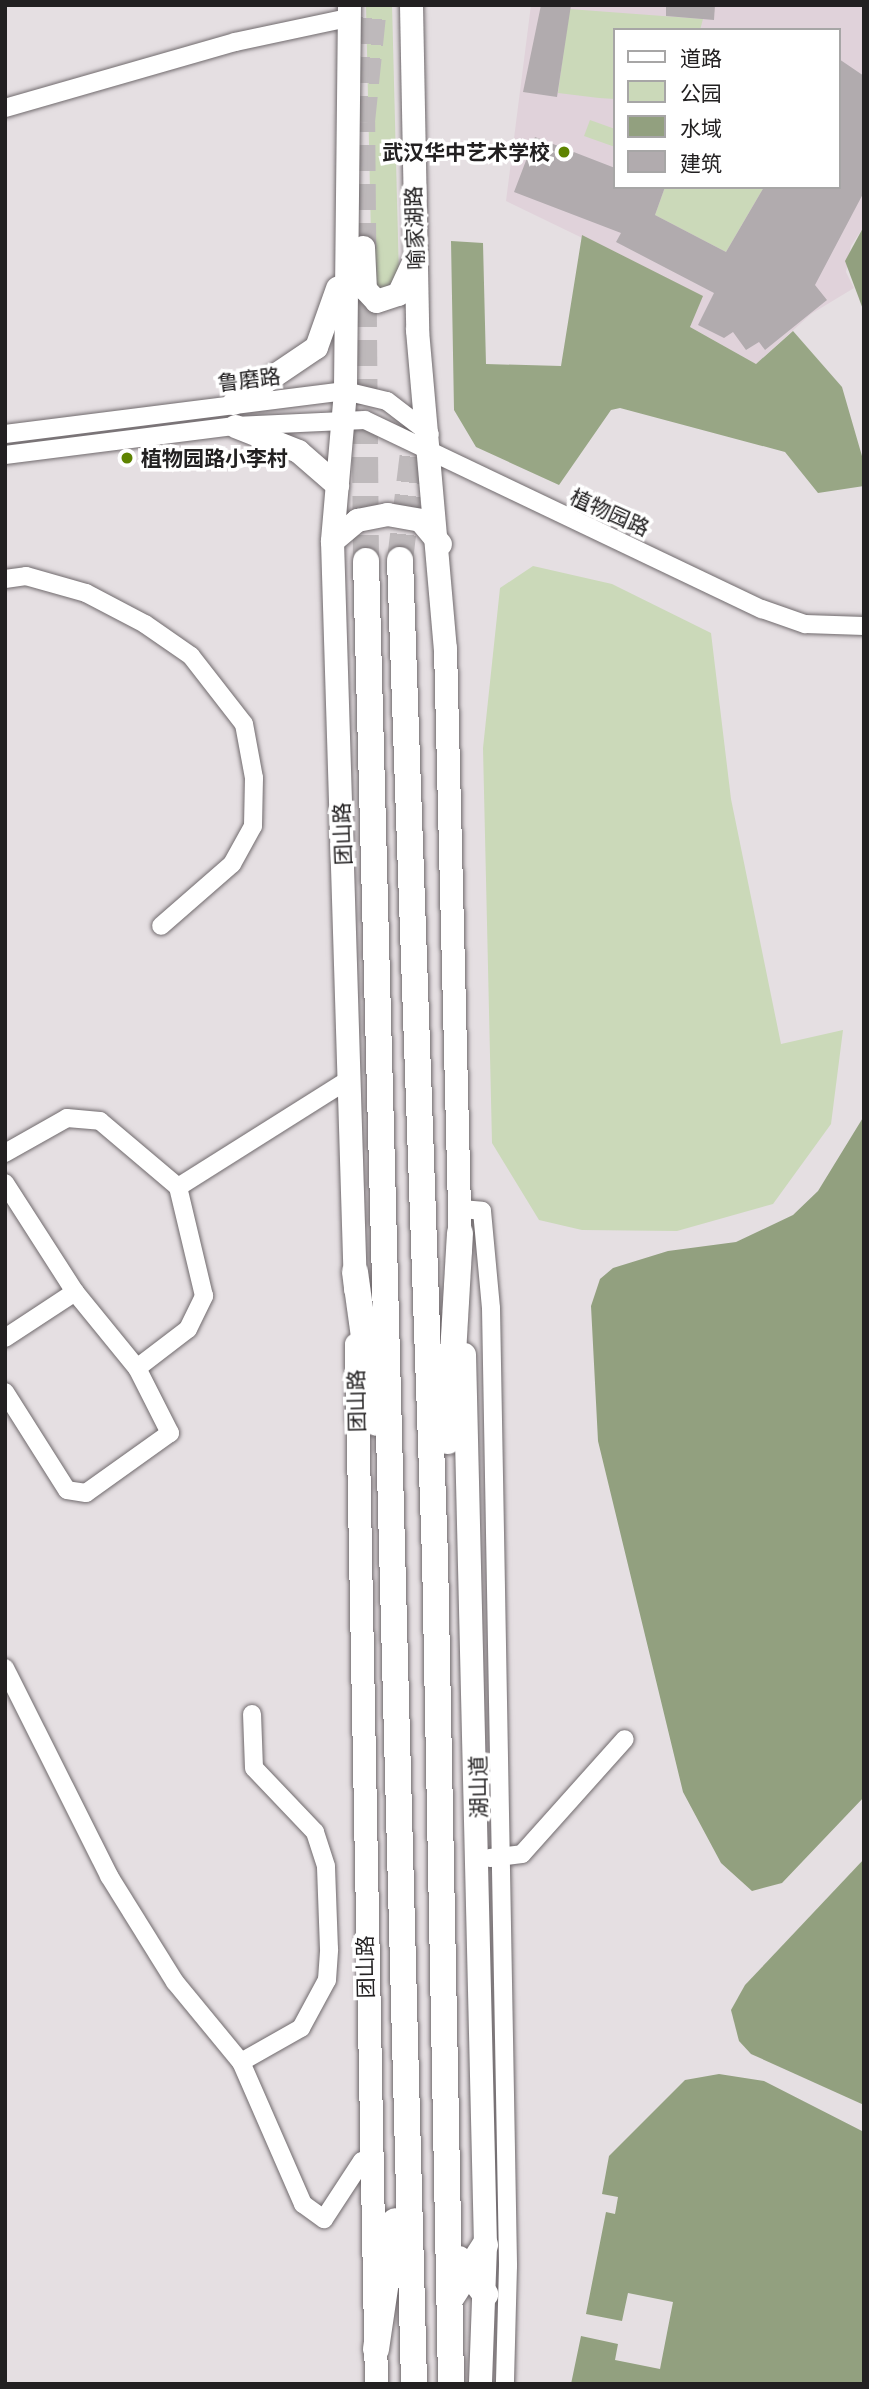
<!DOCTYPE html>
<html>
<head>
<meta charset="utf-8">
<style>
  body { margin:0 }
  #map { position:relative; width:869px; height:2389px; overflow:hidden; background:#e5dfe2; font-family:"IBM Plex Sans","Noto Sans SC",sans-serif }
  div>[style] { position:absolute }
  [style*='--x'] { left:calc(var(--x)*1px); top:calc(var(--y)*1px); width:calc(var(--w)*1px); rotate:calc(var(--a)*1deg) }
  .built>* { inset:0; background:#e0d2da }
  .green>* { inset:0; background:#cbd9b9 }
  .forest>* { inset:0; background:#98a685 }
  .water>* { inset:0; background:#92a07f }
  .building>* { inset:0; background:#b1abae }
  .highway-tunnel>* { height:26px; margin-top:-13px; transform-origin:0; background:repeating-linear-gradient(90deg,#beb9bb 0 26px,transparent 0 39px) }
  .roads { filter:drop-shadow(0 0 2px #706a6d) drop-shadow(0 0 2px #706a6d) }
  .minor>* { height:18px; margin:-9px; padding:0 9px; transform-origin:9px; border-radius:9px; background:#fff }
  .major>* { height:23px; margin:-11.5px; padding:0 11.5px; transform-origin:11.5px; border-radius:11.5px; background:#fff }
  .highway>* { height:26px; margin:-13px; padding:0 13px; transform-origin:13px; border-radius:13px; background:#fff }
  .dots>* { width:19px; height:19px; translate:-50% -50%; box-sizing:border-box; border:4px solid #fff; border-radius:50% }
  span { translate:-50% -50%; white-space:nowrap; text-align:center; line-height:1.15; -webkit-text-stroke:7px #fff; paint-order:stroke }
  .poi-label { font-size:21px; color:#222021; font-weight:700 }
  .right { translate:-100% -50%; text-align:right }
  .left { translate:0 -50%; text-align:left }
  .street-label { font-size:21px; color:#222021 }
  .frame { position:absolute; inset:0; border:7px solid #222021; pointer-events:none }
  .legend { position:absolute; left:613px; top:28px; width:228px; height:161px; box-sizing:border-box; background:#fff; border:2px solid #a7a6a6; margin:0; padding:9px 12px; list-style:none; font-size:21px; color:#222021 }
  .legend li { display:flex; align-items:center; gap:14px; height:35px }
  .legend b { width:35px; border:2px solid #a7a6a6 }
</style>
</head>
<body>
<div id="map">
  <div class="built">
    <div style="clip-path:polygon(evenodd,531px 5px,864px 5px,864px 226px,851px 246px,846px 272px,854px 288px,811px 314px,756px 364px,690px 327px,702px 296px,506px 201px,531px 5px,615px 30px,839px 30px,839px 187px,615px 187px,615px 30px)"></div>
  </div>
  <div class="green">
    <div style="clip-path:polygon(366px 5px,392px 5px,399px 277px,382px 290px,372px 282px)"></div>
    <div style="clip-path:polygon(569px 9px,703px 19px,700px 30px,615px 30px,615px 99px,599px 98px,558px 93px)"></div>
    <div style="clip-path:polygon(590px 120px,615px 129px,615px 147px,584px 136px)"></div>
    <div style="clip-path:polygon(665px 187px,764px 187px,726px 252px,655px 215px)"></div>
    <div style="clip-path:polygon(533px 566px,612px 584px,711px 633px,731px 799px,781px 1044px,843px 1030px,831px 1124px,773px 1204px,677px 1231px,582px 1230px,539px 1220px,492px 1143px,483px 748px,500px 588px)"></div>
  </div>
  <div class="forest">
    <div style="clip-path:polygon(582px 235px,703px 296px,690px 327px,756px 364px,793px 331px,842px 387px,864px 463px,864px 486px,818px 493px,785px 452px,620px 408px,611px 410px,559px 485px,476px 447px,454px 410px,451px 241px,483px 243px,486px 364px,561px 366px)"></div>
  </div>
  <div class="water">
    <div style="clip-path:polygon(864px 226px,864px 312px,845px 261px)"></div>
    <div style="clip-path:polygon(864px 1116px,864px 1797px,782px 1883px,752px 1891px,721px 1863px,683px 1792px,598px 1441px,591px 1306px,600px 1279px,613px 1268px,668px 1251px,736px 1242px,793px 1215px,818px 1191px)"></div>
    <div style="clip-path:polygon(864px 1859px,864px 2105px,751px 2054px,739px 2041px,731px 2010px,745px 1985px)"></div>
    <div style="clip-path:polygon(719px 2074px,764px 2081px,864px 2132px,864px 2384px,571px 2384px,581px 2336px,618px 2344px,615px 2360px,660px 2369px,673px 2302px,628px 2293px,622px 2321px,586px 2314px,606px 2212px,615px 2214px,618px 2197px,602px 2194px,609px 2156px,685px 2080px)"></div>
  </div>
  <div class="building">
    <div style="clip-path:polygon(541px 5px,571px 5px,557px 97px,523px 92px)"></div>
    <div style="clip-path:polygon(666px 5px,715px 5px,714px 20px,666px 16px)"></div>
    <div style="clip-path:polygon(839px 59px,864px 76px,864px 192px,815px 285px,827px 300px,765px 350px,759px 342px,746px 350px,733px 332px,724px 338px,698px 325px,714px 293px,616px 242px,621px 233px,514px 192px,535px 137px,615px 168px,615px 187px,665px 187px,655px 215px,726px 252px,764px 187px,839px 187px)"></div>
  </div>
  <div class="highway-tunnel">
    <div style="--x:400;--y:560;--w:142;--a:-83.1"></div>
    <div style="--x:366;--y:561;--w:439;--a:-90.5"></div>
    <div style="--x:362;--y:122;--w:118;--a:-84.1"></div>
  </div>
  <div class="roads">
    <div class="minor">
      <div style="--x:5;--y:108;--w:239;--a:-16"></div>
      <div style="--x:235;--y:42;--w:116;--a:-12"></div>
      <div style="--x:5;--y:434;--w:343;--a:-7.2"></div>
      <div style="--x:345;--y:391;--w:43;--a:13.4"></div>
      <div style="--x:387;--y:401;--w:54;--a:37.5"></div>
      <div style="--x:5;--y:455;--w:232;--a:-7.2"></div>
      <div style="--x:235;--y:426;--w:130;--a:-2.6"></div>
      <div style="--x:365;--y:420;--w:440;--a:25.5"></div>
      <div style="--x:762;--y:609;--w:46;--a:19.2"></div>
      <div style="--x:805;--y:624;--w:59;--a:1.9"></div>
      <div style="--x:5;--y:579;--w:21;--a:-8"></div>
      <div style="--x:26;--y:576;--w:62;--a:15.8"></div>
      <div style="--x:86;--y:593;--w:67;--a:27.7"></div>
      <div style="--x:145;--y:624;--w:56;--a:34.8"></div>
      <div style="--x:191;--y:656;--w:86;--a:52.1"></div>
      <div style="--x:244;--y:724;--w:55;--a:79.5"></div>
      <div style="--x:254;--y:778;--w:48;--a:91.2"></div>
      <div style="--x:253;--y:826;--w:43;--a:118.9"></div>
      <div style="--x:232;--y:864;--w:94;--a:138.9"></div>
      <div style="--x:5;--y:1153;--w:71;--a:-29.4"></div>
      <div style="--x:67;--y:1118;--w:33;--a:5"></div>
      <div style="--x:100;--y:1121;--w:102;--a:40.2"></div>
      <div style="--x:5;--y:1183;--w:130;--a:57.3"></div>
      <div style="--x:461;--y:1209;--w:21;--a:5"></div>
      <div style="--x:482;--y:1211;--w:97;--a:84.7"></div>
      <div style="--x:491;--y:1308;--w:958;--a:88.98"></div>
      <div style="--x:508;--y:2266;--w:118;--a:91.5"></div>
      <div style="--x:5;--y:1338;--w:84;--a:-33.3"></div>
      <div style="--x:75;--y:1292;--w:98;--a:50.8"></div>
      <div style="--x:137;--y:1368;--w:73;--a:63.1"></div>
      <div style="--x:170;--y:1433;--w:103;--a:144.5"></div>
      <div style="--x:86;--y:1493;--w:19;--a:-171"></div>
      <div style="--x:67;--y:1490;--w:116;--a:-122.3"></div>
      <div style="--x:137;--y:1368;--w:64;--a:-37.4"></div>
      <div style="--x:188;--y:1329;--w:37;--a:-64"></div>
      <div style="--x:204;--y:1296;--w:112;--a:-103.4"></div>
      <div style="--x:178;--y:1187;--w:204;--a:-32.2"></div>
      <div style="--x:5;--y:1668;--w:233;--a:63.4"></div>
      <div style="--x:109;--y:1876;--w:125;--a:58.1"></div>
      <div style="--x:175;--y:1982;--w:104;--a:50.5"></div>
      <div style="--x:241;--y:2062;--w:155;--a:66.4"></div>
      <div style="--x:303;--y:2204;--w:26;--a:36"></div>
      <div style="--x:324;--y:2219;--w:69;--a:-56.8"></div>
      <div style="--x:362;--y:2161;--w:6;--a:18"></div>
      <div style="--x:490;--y:1858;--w:32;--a:-7"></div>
      <div style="--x:522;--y:1854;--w:154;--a:-48.2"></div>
      <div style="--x:241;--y:2062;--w:69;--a:-29.5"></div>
      <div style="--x:301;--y:2028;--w:55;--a:-61.6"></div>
      <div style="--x:327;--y:1980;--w:31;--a:-86"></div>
      <div style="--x:329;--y:1949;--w:83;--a:-92.1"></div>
      <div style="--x:326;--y:1866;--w:36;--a:-108"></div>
      <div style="--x:315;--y:1832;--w:88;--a:-133.6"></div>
      <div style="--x:254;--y:1768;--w:54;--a:-92.1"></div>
    </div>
    <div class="major">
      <div style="--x:349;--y:5;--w:386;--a:90.6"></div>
      <div style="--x:345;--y:391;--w:151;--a:95"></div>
      <div style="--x:332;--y:541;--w:748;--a:88.24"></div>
      <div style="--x:411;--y:5;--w:325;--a:88.9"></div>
      <div style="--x:417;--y:330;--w:319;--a:85"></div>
      <div style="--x:445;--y:648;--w:602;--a:88.57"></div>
      <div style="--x:363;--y:247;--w:42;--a:87.3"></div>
      <div style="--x:365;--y:289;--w:16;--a:47"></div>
      <div style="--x:376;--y:301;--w:23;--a:-18"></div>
      <div style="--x:398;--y:294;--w:33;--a:-65"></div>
      <div style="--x:233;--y:403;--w:100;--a:-34"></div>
      <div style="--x:316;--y:347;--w:63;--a:-70.4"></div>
      <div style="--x:235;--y:426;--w:68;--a:21.6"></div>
      <div style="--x:298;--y:451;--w:52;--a:41.1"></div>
      <div style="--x:332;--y:541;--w:33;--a:-40"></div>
      <div style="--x:357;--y:520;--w:31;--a:-11"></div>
      <div style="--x:387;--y:514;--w:34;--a:10"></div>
      <div style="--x:420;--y:520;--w:31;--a:50"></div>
      <div style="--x:356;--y:1344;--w:1040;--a:88.9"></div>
      <div style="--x:464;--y:1354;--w:891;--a:88.65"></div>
      <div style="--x:485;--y:2245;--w:139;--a:92.1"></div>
    </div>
    <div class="highway">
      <div style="--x:400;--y:560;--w:997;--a:87.99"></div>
      <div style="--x:435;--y:1556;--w:828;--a:88.89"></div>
      <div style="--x:366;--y:561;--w:1824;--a:88.49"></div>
      <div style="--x:355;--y:1272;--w:152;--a:82.1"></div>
      <div style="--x:448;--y:1441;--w:208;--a:-86.7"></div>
      <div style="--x:459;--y:2259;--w:44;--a:53.4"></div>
      <div style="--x:451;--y:2298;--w:63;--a:-57.3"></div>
      <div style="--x:376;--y:2349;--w:129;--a:-81.6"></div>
    </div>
  </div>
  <div class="dots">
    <div style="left:564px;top:152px;background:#5e8300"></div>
    <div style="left:127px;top:458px;background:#5e8300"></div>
  </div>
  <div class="poi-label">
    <span class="right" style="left:550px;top:152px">武汉华中艺术学校</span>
    <span class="left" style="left:141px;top:458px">植物园路小李村</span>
  </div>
  <div class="street-label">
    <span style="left:414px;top:228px;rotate:-92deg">喻家湖路</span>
    <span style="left:249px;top:379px;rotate:-7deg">鲁磨路</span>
    <span style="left:610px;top:512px;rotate:24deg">植物园路</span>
    <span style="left:342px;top:834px;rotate:-92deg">团山路</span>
    <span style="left:356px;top:1401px;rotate:-91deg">团山路</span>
    <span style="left:478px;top:1787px;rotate:-91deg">湖山道</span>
    <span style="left:365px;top:1967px;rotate:-91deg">团山路</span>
  </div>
  <div class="frame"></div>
  <ul class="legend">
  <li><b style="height:9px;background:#fff"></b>道路</li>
  <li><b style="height:19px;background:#cbd9b9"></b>公园</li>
  <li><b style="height:19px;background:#92a07f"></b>水域</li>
  <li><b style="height:19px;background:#b1abae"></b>建筑</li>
  </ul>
</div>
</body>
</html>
